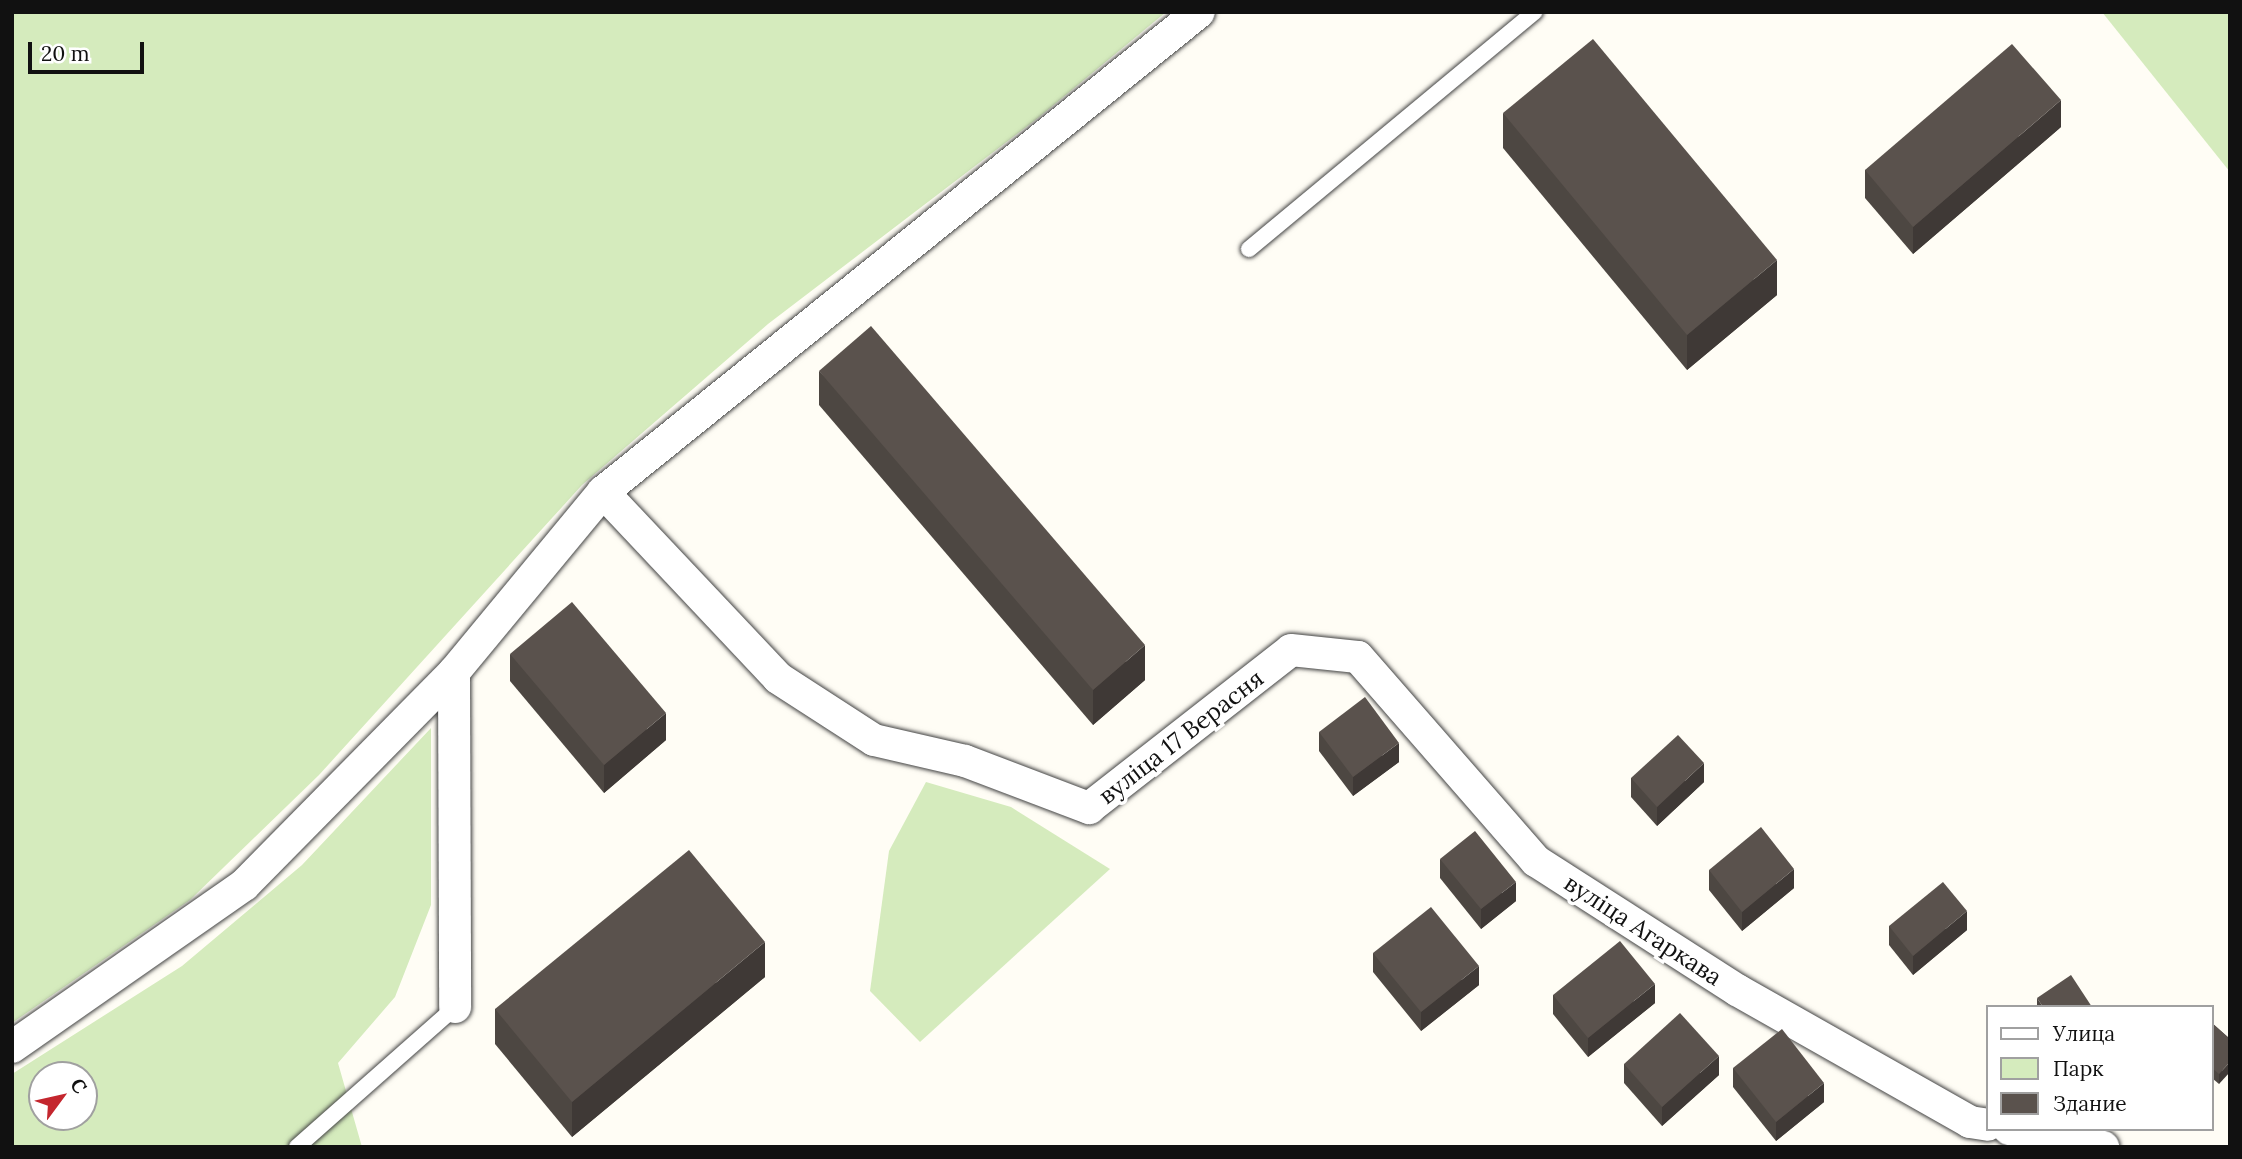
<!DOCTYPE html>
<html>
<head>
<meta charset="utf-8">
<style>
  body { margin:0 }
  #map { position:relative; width:2242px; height:1159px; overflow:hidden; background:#fffdf5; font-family:Lora,serif }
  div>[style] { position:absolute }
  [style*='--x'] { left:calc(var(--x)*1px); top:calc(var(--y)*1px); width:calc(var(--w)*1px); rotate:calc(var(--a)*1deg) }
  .green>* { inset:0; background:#d5ebbd }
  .roads { filter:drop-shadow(0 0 2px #444) drop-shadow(0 0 2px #444) }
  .lane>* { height:16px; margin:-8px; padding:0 8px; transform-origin:8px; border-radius:8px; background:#fff }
  .street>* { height:32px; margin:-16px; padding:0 16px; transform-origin:16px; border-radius:16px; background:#fff }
  .wall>* { inset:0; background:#4d4742 }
  .shaded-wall>* { inset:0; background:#3f3936 }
  .building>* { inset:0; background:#5a524d }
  span { translate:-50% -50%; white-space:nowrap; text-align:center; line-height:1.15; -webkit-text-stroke:7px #fff; paint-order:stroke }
  .street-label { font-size:24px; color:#111 }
  .frame { position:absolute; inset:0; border:14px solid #111; pointer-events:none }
  .legend { position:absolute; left:1986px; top:1005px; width:228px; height:126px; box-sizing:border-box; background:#fff; border:2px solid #a0a0a0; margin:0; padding:9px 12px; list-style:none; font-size:21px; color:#111 }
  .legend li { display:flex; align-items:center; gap:14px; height:35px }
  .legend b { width:35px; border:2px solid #a0a0a0 }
  .north { position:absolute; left:28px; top:1061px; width:70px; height:70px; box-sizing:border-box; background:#fff; border:2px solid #a0a0a0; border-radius:50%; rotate:57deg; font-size:19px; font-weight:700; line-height:28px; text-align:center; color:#111 }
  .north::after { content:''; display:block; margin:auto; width:24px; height:32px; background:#c4262e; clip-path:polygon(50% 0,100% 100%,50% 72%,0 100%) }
  .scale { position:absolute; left:28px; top:42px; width:116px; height:32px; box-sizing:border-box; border:4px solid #111; border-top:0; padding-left:9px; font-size:21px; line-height:24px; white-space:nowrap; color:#111; -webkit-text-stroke:5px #fff; paint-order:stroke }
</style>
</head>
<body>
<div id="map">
  <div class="green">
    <div style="clip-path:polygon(12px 12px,1166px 12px,1038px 118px,768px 324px,582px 485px,319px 775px,190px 900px,12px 1023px)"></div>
    <div style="clip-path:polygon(2102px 12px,2230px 12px,2230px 172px)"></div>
    <div style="clip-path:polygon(evenodd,431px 728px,431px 905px,395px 997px,338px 1063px,362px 1147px,12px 1147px,12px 1074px,182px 966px,302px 865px,431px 728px,42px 1075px,84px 1075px,84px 1117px,42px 1117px,42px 1075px)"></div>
    <div style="clip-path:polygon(926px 782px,1011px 807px,1110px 869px,920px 1042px,870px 991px,889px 851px)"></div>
  </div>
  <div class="roads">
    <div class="lane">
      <div style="--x:1249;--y:249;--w:371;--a:-39.7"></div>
      <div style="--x:297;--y:1147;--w:211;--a:-41.5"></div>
    </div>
    <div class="street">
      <div style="--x:603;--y:492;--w:255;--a:46.7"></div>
      <div style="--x:778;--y:678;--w:114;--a:32.9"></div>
      <div style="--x:874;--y:740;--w:93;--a:13"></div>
      <div style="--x:965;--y:761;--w:133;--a:20.8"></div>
      <div style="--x:1089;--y:808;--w:256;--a:-38"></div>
      <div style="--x:1291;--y:650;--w:67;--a:6"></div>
      <div style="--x:1358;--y:657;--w:271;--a:48.9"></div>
      <div style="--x:1536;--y:861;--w:239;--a:32.7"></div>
      <div style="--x:1737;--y:990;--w:268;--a:29.5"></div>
      <div style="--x:1970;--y:1122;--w:18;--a:9"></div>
      <div style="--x:454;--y:672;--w:335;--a:89.8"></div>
      <div style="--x:12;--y:1047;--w:283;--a:-34.9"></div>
      <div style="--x:244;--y:885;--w:299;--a:-45.4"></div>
      <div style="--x:454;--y:672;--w:234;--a:-50.4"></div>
      <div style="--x:603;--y:492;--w:765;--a:-38.85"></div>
      <div style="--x:2009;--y:1129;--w:96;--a:10.8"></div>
    </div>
  </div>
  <div class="wall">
    <div style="clip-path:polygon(1503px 113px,1777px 295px,1687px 370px,1503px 148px)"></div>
    <div style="clip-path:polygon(2061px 127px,1913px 254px,1865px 198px,1865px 170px)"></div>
    <div style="clip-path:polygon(819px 371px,1145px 680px,1093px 725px,819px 405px)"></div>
    <div style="clip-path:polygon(510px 654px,666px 740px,604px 793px,510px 681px)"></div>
    <div style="clip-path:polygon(1319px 732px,1399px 762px,1353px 796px,1319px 751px)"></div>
    <div style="clip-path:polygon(1631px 778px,1704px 782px,1657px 826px,1631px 797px)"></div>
    <div style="clip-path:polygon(1440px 859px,1516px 901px,1481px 929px,1440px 878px)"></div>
    <div style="clip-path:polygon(1709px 870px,1794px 888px,1742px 931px,1709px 890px)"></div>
    <div style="clip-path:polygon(1889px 926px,1967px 930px,1913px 975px,1889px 945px)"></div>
    <div style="clip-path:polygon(1373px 953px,1479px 985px,1421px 1031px,1373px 972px)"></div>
    <div style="clip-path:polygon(765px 977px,572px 1137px,495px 1044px,495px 1009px)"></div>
    <div style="clip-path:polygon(1553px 995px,1655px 1003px,1588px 1057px,1553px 1014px)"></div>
    <div style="clip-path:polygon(2037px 998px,2043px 1007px,2037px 1007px)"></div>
    <div style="clip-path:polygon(2212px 1023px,2230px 1039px,2219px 1084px,2212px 1078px)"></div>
    <div style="clip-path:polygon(1624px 1064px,1719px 1075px,1662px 1126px,1624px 1083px)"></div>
    <div style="clip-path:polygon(1733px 1068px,1824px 1102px,1776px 1141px,1733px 1087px)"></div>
  </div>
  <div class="shaded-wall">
    <div style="clip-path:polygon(2061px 100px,2061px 127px,1913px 254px,1913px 227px)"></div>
    <div style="clip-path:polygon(1777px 260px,1777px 295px,1687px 370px,1687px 335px)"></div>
    <div style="clip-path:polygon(1145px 645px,1145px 680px,1093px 725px,1093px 690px)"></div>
    <div style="clip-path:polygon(666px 713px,666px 740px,604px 793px,604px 765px)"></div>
    <div style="clip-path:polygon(1399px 743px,1399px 762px,1353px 796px,1353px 777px)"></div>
    <div style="clip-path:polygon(1704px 763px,1704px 782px,1657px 826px,1657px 807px)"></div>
    <div style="clip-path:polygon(1794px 869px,1794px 888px,1742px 931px,1742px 912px)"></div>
    <div style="clip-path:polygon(1516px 882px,1516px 901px,1481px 929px,1481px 909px)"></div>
    <div style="clip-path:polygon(1967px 911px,1967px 930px,1913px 975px,1913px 956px)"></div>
    <div style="clip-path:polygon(765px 942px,765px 977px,572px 1137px,572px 1102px)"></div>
    <div style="clip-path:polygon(1479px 966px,1479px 985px,1421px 1031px,1421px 1012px)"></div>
    <div style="clip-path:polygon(1655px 984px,1655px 1003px,1588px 1057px,1588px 1038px)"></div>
    <div style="clip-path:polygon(1719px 1056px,1719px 1075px,1662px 1126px,1662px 1107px)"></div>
    <div style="clip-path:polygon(2230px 1062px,2230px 1072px,2219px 1084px,2219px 1074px)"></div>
    <div style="clip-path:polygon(1824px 1083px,1824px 1102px,1776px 1141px,1776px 1122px)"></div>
  </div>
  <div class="building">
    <div style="clip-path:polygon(1593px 39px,1777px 260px,1687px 335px,1503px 113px)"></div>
    <div style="clip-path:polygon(2012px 44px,2061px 100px,1913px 227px,1865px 170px)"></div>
    <div style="clip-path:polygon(871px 326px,1145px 645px,1093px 690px,819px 371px)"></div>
    <div style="clip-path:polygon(572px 602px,666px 713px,604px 765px,510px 654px)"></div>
    <div style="clip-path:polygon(1365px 697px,1399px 743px,1353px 777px,1319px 732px)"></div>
    <div style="clip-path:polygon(1678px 735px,1704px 763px,1657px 807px,1631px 778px)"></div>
    <div style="clip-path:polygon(1761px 827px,1794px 869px,1742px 912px,1709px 870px)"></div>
    <div style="clip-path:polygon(1475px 831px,1516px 882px,1481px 909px,1440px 859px)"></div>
    <div style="clip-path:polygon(689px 850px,765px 942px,572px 1102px,495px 1009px)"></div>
    <div style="clip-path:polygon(1943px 882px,1967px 911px,1913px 956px,1889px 926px)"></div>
    <div style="clip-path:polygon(1431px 907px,1479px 966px,1421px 1012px,1373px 953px)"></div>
    <div style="clip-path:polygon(1620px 941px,1655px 984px,1588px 1038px,1553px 995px)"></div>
    <div style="clip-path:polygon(2071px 975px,2092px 1007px,2043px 1007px,2037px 998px)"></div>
    <div style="clip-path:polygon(1680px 1013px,1719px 1056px,1662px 1107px,1624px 1064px)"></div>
    <div style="clip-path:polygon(2212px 1023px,2230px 1039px,2230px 1062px,2219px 1074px,2212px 1068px)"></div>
    <div style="clip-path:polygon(1782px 1029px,1824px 1083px,1776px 1122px,1733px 1068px)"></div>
  </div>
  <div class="street-label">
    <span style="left:1181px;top:737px;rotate:-38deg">вуліца 17 Верасня</span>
    <span style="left:1643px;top:930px;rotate:33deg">вуліца Агаркава</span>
  </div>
  <div class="frame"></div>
  <ul class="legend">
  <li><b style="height:9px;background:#fff"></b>Улица</li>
  <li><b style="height:19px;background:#d5ebbd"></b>Парк</li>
  <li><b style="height:19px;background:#5a524d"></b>Здание</li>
  </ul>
  <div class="north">С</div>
  <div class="scale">20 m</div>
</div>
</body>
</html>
